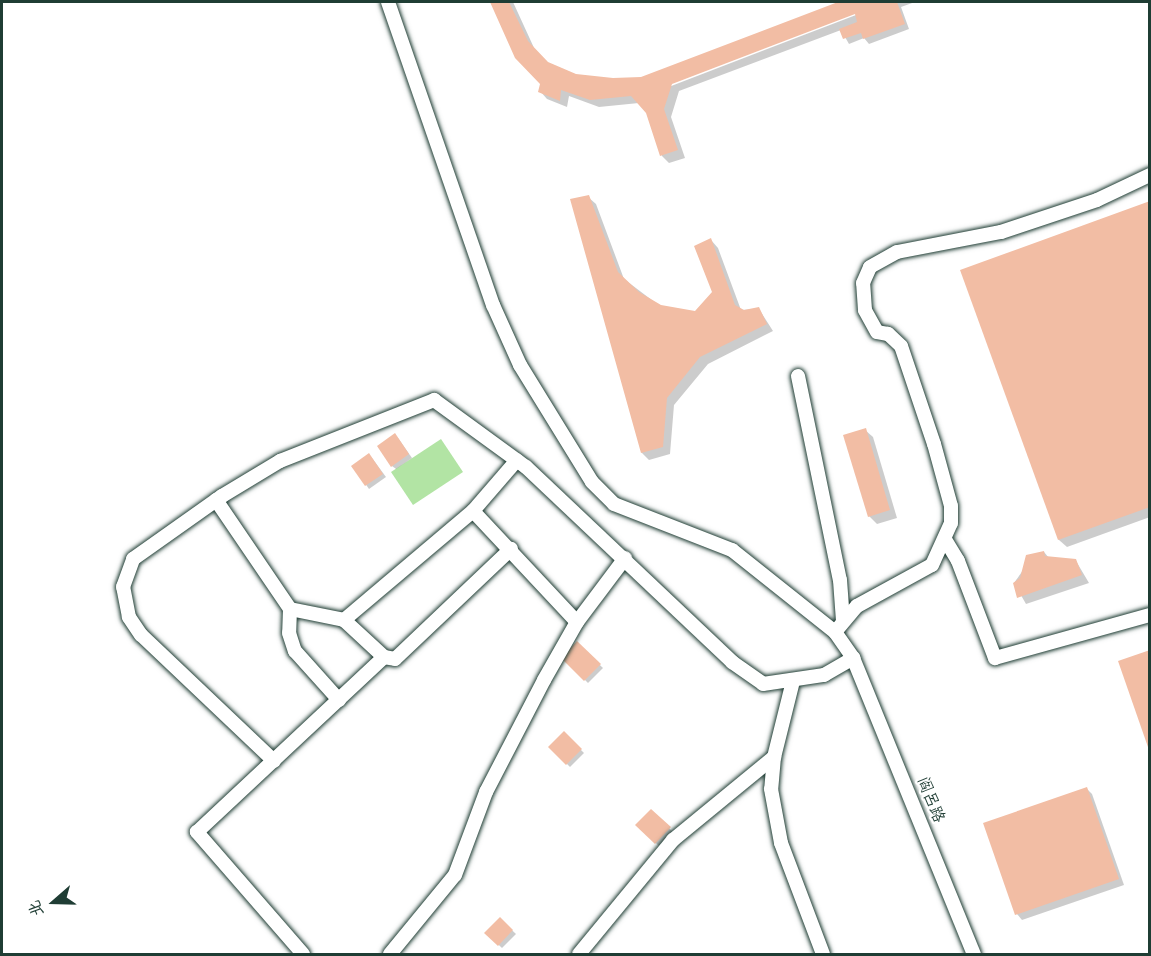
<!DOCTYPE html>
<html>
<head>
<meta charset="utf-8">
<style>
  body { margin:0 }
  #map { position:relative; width:1151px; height:956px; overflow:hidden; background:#fff; font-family:Kalam,"LXGW WenKai TC",sans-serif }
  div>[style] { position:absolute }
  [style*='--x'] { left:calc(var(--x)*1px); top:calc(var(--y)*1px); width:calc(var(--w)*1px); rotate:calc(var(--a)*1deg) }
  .green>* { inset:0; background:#b2e4a4 }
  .shadow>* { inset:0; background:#0003 }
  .building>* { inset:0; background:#f2bda4 }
  .roads { filter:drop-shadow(0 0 2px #1f3d34) drop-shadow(0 0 2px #1f3d34) }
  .minor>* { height:14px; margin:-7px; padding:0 7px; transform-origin:7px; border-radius:7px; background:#fff }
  span { translate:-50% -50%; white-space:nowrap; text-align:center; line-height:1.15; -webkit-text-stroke:4.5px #fff; paint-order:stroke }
  .street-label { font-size:16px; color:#1f3d34 }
  .frame { position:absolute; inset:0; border:3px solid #1f3d34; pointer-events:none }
  .north { position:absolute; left:24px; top:872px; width:60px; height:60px; -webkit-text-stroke:4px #fff; paint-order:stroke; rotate:250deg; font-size:16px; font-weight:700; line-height:24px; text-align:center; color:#1f3d34 }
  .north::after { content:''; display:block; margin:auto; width:21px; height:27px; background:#1f3d34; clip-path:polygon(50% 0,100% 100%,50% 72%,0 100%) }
</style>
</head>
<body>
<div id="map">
  <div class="green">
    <div style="clip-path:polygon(441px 439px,463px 472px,413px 505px,391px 472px)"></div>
  </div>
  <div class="shadow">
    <div style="clip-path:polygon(evenodd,491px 2px,513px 2px,535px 50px,548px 63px,576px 75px,613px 80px,642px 79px,845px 2px,915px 2px,901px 7px,909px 29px,869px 44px,864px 38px,849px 44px,841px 30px,679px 91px,671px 117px,685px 158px,669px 163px,662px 156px,647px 112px,639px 103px,599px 107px,569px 96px,567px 107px,547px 99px,540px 91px,541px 83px,516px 57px,491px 2px,856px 12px,856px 15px,666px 88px,665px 85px,856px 12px)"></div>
    <div style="clip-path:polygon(588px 197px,596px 204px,624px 279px,661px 307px,696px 312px,714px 293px,711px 240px,718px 248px,741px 310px,759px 309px,773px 331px,708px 364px,674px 405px,670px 454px,649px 460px,642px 453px)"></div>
    <div style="clip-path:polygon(1150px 203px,1150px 517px,1067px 547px,1059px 540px,962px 271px)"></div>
    <div style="clip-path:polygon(865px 430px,873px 437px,897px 518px,877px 524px,869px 516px)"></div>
    <div style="clip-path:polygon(398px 438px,412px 458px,396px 469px,392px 466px)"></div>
    <div style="clip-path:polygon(372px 458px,386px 477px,369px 489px,353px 466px)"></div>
    <div style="clip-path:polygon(1044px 552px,1049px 558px,1076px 561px,1089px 583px,1026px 604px,1014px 583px,1028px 563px)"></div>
    <div style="clip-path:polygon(577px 643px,603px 668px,588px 683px,563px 658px)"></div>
    <div style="clip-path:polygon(564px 733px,584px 753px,570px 767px,550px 747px)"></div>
    <div style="clip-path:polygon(1087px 789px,1092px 794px,1124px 885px,1022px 920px,1017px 914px)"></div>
    <div style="clip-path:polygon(651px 811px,673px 832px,659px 846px,637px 825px)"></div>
    <div style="clip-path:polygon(500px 919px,516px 934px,502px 948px,486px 933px)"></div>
  </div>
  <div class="building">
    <div style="clip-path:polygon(490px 2px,509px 2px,528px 41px,548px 62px,576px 74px,613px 78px,641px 77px,838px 2px,897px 2px,905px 24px,863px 39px,861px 33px,843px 39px,839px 29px,857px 22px,855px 14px,672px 84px,664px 109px,678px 150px,660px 156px,646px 113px,631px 96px,590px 100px,561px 90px,560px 101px,538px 92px,540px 84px,515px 58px)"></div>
    <div style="clip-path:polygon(589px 195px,618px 272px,639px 292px,661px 305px,695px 311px,712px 292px,694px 246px,711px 238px,735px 305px,744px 310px,759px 307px,767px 324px,700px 357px,667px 398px,663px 447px,641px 453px,570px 199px)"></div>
    <div style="clip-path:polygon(1150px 201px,1150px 507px,1058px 540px,960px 270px)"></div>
    <div style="clip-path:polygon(866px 428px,890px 510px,868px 517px,843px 435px)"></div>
    <div style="clip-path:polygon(395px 433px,409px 454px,391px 467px,377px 446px)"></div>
    <div style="clip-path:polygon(369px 453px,383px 474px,365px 486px,351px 466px)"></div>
    <div style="clip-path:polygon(1044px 551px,1045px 556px,1076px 559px,1082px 575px,1017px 598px,1013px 583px,1020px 578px,1026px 555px)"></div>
    <div style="clip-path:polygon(577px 641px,601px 664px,584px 681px,561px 658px)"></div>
    <div style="clip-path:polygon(1150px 650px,1150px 750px,1149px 750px,1118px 661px)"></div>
    <div style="clip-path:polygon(564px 731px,582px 749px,566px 765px,548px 747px)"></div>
    <div style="clip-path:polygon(1087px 787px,1119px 879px,1015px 915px,983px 823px)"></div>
    <div style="clip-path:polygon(651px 809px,671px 827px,655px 844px,635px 825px)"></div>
    <div style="clip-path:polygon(500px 917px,513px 930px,498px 946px,484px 933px)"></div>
  </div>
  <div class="roads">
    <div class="minor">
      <div style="--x:388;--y:2;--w:321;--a:70.9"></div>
      <div style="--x:493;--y:305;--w:66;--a:65.8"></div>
      <div style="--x:520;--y:365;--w:137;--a:58.4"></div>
      <div style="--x:592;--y:482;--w:31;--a:45"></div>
      <div style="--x:614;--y:504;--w:127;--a:21.3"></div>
      <div style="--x:732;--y:550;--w:132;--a:38.5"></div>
      <div style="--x:835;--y:632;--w:32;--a:55"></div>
      <div style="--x:853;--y:658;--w:320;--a:67.8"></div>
      <div style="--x:798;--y:376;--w:208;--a:78.4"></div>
      <div style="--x:840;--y:580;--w:41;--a:85.8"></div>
      <div style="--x:216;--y:500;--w:132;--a:55.8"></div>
      <div style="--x:290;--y:609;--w:55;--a:11.5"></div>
      <div style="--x:473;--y:511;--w:152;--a:46.9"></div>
      <div style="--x:946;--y:541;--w:23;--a:59"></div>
      <div style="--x:958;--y:561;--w:104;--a:69.1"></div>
      <div style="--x:995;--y:658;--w:161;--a:-15.5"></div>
      <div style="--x:290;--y:609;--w:24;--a:92"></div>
      <div style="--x:289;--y:633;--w:19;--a:72"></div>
      <div style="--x:295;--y:651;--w:66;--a:48.1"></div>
      <div style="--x:835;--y:632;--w:34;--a:-50"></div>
      <div style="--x:857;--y:606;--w:85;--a:-28.7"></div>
      <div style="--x:932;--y:565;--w:46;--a:-65.7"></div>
      <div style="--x:951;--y:523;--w:17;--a:-90"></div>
      <div style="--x:951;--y:506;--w:64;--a:-105.3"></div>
      <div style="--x:934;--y:444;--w:103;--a:-108.6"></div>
      <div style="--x:901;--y:346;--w:18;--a:-137"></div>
      <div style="--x:888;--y:334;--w:11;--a:-170"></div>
      <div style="--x:877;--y:332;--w:25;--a:-119"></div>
      <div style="--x:865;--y:310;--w:27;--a:-94"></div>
      <div style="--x:863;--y:283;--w:17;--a:-66"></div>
      <div style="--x:870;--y:267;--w:31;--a:-29"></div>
      <div style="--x:897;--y:252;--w:106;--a:-10.9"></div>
      <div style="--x:1001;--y:232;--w:101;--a:-18.4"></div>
      <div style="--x:1097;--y:200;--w:59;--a:-25.3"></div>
      <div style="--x:384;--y:657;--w:11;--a:10"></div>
      <div style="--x:395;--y:659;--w:160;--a:-43.5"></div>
      <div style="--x:793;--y:681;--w:78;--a:104"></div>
      <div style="--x:774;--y:757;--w:32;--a:95"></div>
      <div style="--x:771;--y:789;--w:55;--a:79.5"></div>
      <div style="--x:781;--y:843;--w:119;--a:69.3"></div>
      <div style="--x:274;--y:761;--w:183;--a:-136.5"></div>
      <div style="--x:141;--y:635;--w:22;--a:-124"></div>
      <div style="--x:129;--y:617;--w:31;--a:-101"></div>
      <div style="--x:123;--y:587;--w:30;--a:-70"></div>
      <div style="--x:133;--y:559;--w:109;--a:-35.3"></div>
      <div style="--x:222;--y:496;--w:68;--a:-31.1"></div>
      <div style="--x:280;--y:461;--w:166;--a:-21.6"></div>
      <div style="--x:434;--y:400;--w:114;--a:36.1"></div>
      <div style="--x:526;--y:467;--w:284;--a:43.4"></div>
      <div style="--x:732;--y:662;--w:38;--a:35"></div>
      <div style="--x:763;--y:684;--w:62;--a:-8.4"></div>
      <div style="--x:824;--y:675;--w:34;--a:-30"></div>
      <div style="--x:303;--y:954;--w:162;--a:-131"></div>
      <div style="--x:197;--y:832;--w:256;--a:-43.1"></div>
      <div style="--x:384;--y:657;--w:54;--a:-137.2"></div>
      <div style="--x:344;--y:620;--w:169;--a:-40.2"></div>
      <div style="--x:473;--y:511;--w:67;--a:-49.2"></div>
      <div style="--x:390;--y:954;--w:102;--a:-50.6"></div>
      <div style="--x:455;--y:875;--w:89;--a:-69.5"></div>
      <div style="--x:486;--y:792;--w:126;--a:-62.6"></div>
      <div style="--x:544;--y:680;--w:67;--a:-60.4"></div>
      <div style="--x:577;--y:622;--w:80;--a:-53.1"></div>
      <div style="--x:579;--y:954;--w:148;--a:-50.5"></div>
      <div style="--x:673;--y:840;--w:131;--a:-39.4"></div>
    </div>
  </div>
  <div class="street-label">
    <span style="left:930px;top:800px;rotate:68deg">阎吕路</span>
  </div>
  <div class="frame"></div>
  <div class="north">北</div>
</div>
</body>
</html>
